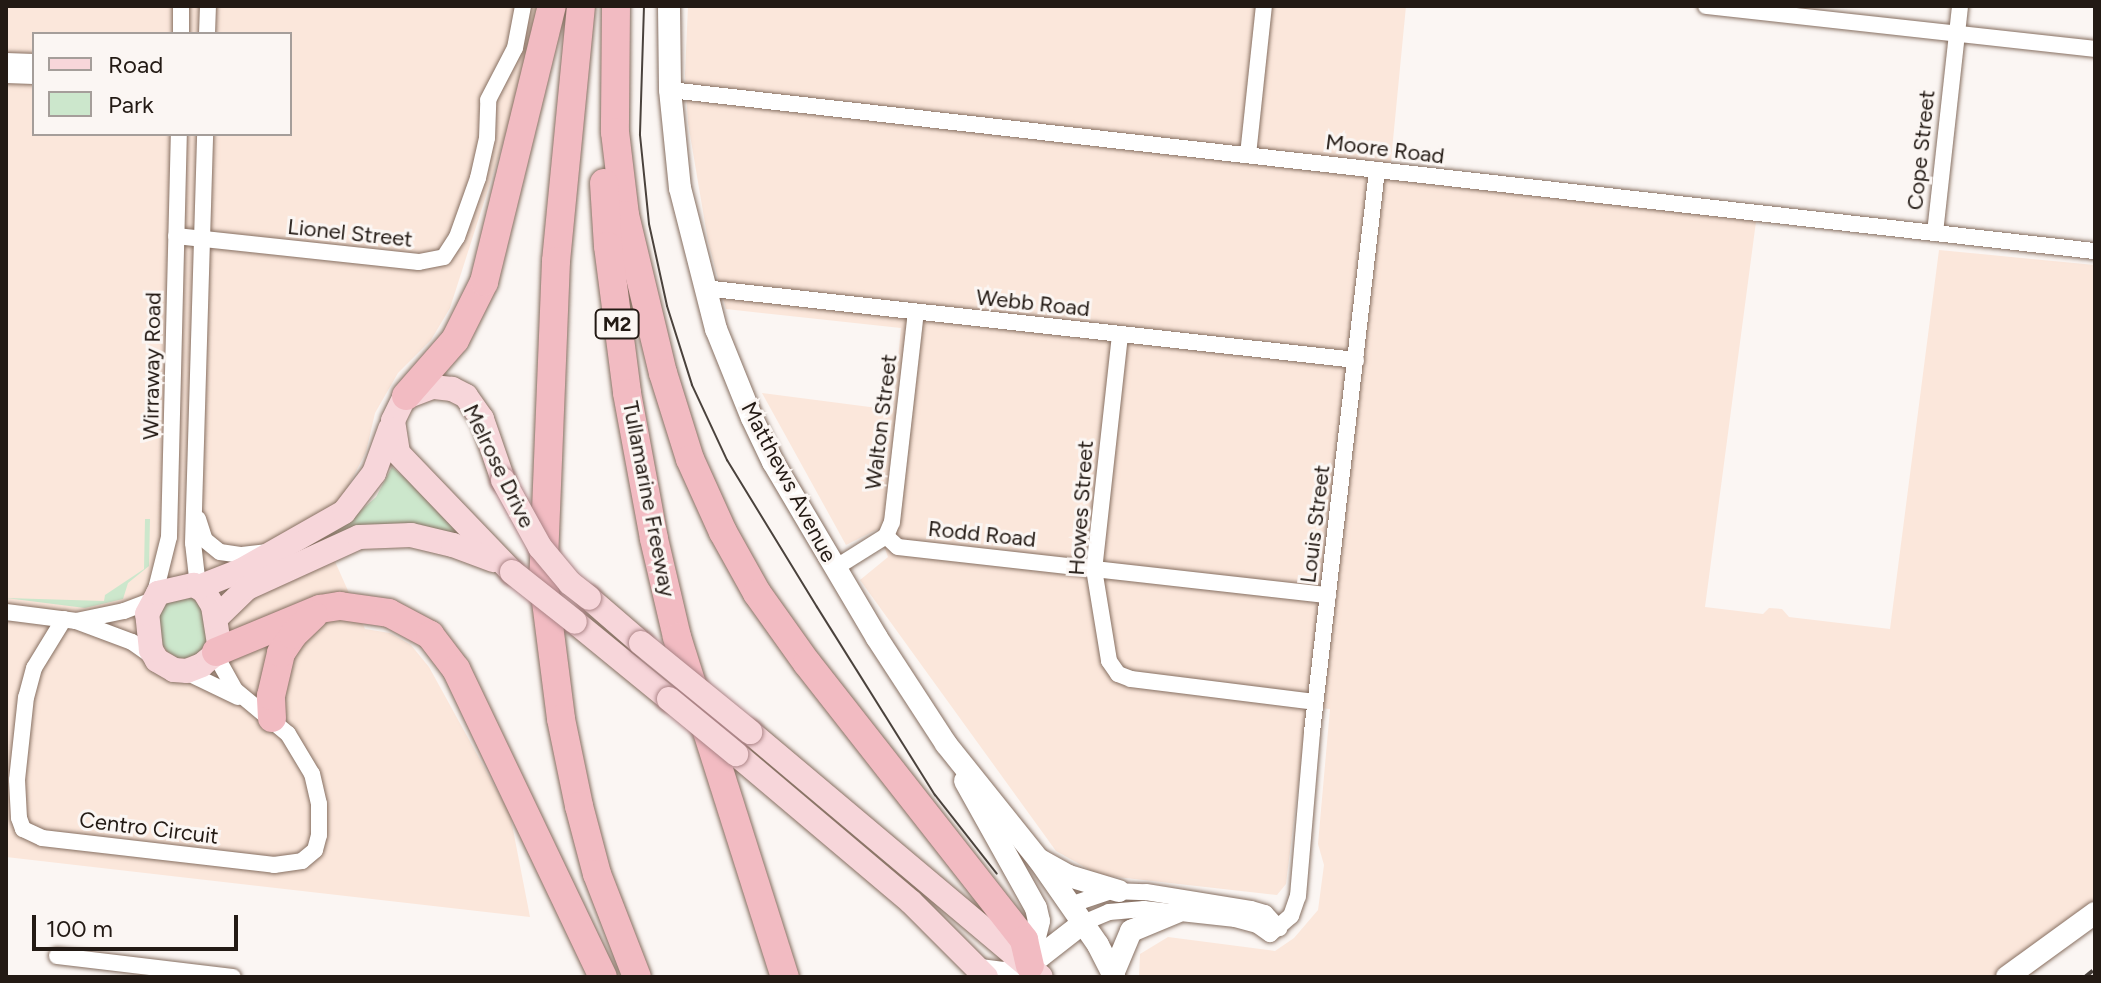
<!DOCTYPE html>
<html>
<head>
<meta charset="utf-8">
<style>
  body { margin:0 }
  #map { position:relative; width:2101px; height:983px; overflow:hidden; background:#fbf6f3; font-family:Figtree,sans-serif }
  div>[style] { position:absolute }
  [style*='--x'] { left:calc(var(--x)*1px); top:calc(var(--y)*1px); width:calc(var(--w)*1px); rotate:calc(var(--a)*1deg) }
  .built>* { inset:0; background:#fbe7db }
  .green>* { inset:0; background:#cce7cc }
  .roads { filter:drop-shadow(0 0 2px #866f61) drop-shadow(0 0 2px #866f61) }
  .street>* { height:16px; margin:-8px; padding:0 8px; transform-origin:8px; border-radius:8px; background:#fff }
  .secondary>* { height:22px; margin:-11px; padding:0 11px; transform-origin:11px; border-radius:11px; background:#fff }
  .primary>* { height:24px; margin:-12px; padding:0 12px; transform-origin:12px; border-radius:12px; background:#f7d6da }
  .highway>* { height:28px; margin:-14px; padding:0 14px; transform-origin:14px; border-radius:14px; background:#f2bbc2 }
  .tram>* { height:2px; margin:-1px; padding:0 1px; transform-origin:1px; border-radius:1px; background:#4a423c }
  .rail>* { height:4px; margin-top:-2px; transform-origin:0; background:repeating-linear-gradient(90deg,#4a423c 0 10px,transparent 0 20px) }
  .bridges { filter:drop-shadow(0 0 2px #aa8385) drop-shadow(0 0 2px #aa8385) }
  .primary-bridge>* { height:24px; margin:-12px; padding:0 12px; transform-origin:12px; border-radius:12px; background:#f7d6da }
  span { translate:-50% -50%; white-space:nowrap; text-align:center; line-height:1.15; -webkit-text-stroke:6px #fbf6f3; paint-order:stroke }
  .shield-label span { padding:2px 6px; background:#fbf6f3; border:2px solid; border-radius:6px; -webkit-text-stroke-width:0 }
  .shield-label { font-size:20px; color:#231a14; font-weight:700 }
  .street-label { font-size:22px; color:#231a14 }
  .frame { position:absolute; inset:0; border:8px solid #231a14; pointer-events:none }
  .legend { position:absolute; left:32px; top:32px; width:260px; height:104px; box-sizing:border-box; background:#fbf6f3; border:2px solid #a59e9a; margin:0; padding:10px 14px; list-style:none; font-size:24px; color:#231a14 }
  .legend li { display:flex; align-items:center; gap:16px; height:40px }
  .legend b { width:40px; border:2px solid #a59e9a }
  .scale { position:absolute; left:32px; top:915px; width:206px; height:36px; box-sizing:border-box; border:4px solid #231a14; border-top:0; padding-left:10px; font-size:24px; line-height:28px; white-space:nowrap; color:#231a14; -webkit-text-stroke:6px #fbf6f3; paint-order:stroke }
</style>
</head>
<body>
<div id="map">
  <div class="built">
    <div style="clip-path:polygon(evenodd,6px 6px,538px 6px,517px 99px,450px 308px,431px 340px,398px 373px,375px 413px,366px 452px,340px 502px,329px 548px,365px 629px,390px 633px,411px 645px,429px 667px,510px 814px,530px 917px,6px 857px,6px 6px,34px 34px,290px 34px,290px 134px,34px 134px,34px 34px)"></div>
    <div style="clip-path:polygon(688px 6px,1406px 6px,1390px 171px,1757px 214px,1705px 607px,1763px 614px,1769px 608px,1782px 609px,1789px 617px,1890px 629px,1939px 250px,2095px 265px,2095px 926px,2028px 977px,1139px 977px,1140px 954px,1168px 937px,1275px 951px,1294px 938px,1318px 910px,1324px 865px,1318px 844px,1330px 709px,1308px 707px,1286px 884px,1277px 895px,1099px 875px,1056px 851px,860px 580px,888px 557px,878px 529px,846px 545px,762px 393px,893px 410px,901px 328px,726px 309px,708px 241px,688px 123px,685px 74px)"></div>
  </div>
  <div class="green">
    <div style="clip-path:polygon(392px 467px,431px 500px,463px 538px,314px 548px,313px 541px,347px 523px,376px 497px)"></div>
    <div style="clip-path:polygon(145px 519px,150px 519px,149px 566px,128px 583px,123px 599px,85px 608px,6px 598px,104px 601px,105px 595px,144px 569px)"></div>
    <div style="clip-path:polygon(190px 596px,204px 608px,209px 636px,202px 652px,189px 659px,178px 658px,168px 652px,159px 640px,158px 615px,167px 601px)"></div>
  </div>
  <div class="roads">
    <div class="street">
      <div style="--x:1706;--y:6;--w:391;--a:6.3"></div>
      <div style="--x:181;--y:34;--w:28;--a:-90"></div>
      <div style="--x:207;--y:34;--w:28;--a:-88"></div>
      <div style="--x:6;--y:61;--w:28;--a:2"></div>
      <div style="--x:6;--y:75;--w:28;--a:2"></div>
      <div style="--x:670;--y:90;--w:1434;--a:6.45"></div>
      <div style="--x:1248;--y:155;--w:150;--a:-83.9"></div>
      <div style="--x:1935;--y:233;--w:228;--a:-83.7"></div>
      <div style="--x:176;--y:236;--w:244;--a:6.1"></div>
      <div style="--x:419;--y:262;--w:25;--a:-11"></div>
      <div style="--x:444;--y:257;--w:24;--a:-57"></div>
      <div style="--x:457;--y:237;--w:63;--a:-70.4"></div>
      <div style="--x:478;--y:178;--w:41;--a:-77.3"></div>
      <div style="--x:487;--y:138;--w:38;--a:-88"></div>
      <div style="--x:488;--y:100;--w:59;--a:-62.6"></div>
      <div style="--x:515;--y:48;--w:43;--a:-79.2"></div>
      <div style="--x:704;--y:288;--w:656;--a:6.3"></div>
      <div style="--x:1120;--y:335;--w:235;--a:96.3"></div>
      <div style="--x:1094;--y:569;--w:93;--a:80.7"></div>
      <div style="--x:1109;--y:661;--w:16;--a:55"></div>
      <div style="--x:1118;--y:674;--w:14;--a:21"></div>
      <div style="--x:1131;--y:679;--w:185;--a:7.1"></div>
      <div style="--x:198;--y:519;--w:22;--a:72"></div>
      <div style="--x:205;--y:540;--w:19;--a:39"></div>
      <div style="--x:220;--y:552;--w:22;--a:8"></div>
      <div style="--x:242;--y:555;--w:24;--a:-7"></div>
      <div style="--x:886;--y:536;--w:16;--a:43"></div>
      <div style="--x:898;--y:547;--w:433;--a:6.4"></div>
      <div style="--x:886;--y:536;--w:15;--a:-67"></div>
      <div style="--x:892;--y:522;--w:211;--a:-83.5"></div>
      <div style="--x:835;--y:568;--w:60;--a:-32.1"></div>
      <div style="--x:198;--y:586;--w:43;--a:-96.6"></div>
      <div style="--x:193;--y:543;--w:409;--a:-88.3"></div>
      <div style="--x:154;--y:597;--w:62;--a:-76"></div>
      <div style="--x:169;--y:537;--w:403;--a:-88.6"></div>
      <div style="--x:6;--y:612;--w:71;--a:7.3"></div>
      <div style="--x:76;--y:621;--w:60;--a:20.6"></div>
      <div style="--x:132;--y:642;--w:29;--a:35"></div>
      <div style="--x:64;--y:619;--w:57;--a:121.5"></div>
      <div style="--x:34;--y:668;--w:30;--a:105"></div>
      <div style="--x:26;--y:697;--w:83;--a:96.2"></div>
      <div style="--x:17;--y:780;--w:38;--a:87"></div>
      <div style="--x:19;--y:818;--w:12;--a:70"></div>
      <div style="--x:23;--y:829;--w:21;--a:25"></div>
      <div style="--x:42;--y:838;--w:234;--a:6.6"></div>
      <div style="--x:274;--y:865;--w:28;--a:-8"></div>
      <div style="--x:302;--y:861;--w:17;--a:-40"></div>
      <div style="--x:315;--y:850;--w:16;--a:-75"></div>
      <div style="--x:319;--y:835;--w:31;--a:-90"></div>
      <div style="--x:319;--y:804;--w:31;--a:-103"></div>
      <div style="--x:312;--y:774;--w:47;--a:-121"></div>
      <div style="--x:288;--y:734;--w:69;--a:-140.3"></div>
      <div style="--x:235;--y:690;--w:41;--a:-119.1"></div>
      <div style="--x:76;--y:621;--w:49;--a:-11.8"></div>
      <div style="--x:124;--y:611;--w:31;--a:-21"></div>
      <div style="--x:184;--y:671;--w:60;--a:25.7"></div>
      <div style="--x:1070;--y:905;--w:43;--a:-18.9"></div>
      <div style="--x:1111;--y:891;--w:35;--a:2"></div>
      <div style="--x:1146;--y:892;--w:106;--a:9.2"></div>
      <div style="--x:1251;--y:909;--w:15;--a:16"></div>
      <div style="--x:1265;--y:913;--w:21;--a:47"></div>
      <div style="--x:1083;--y:923;--w:28;--a:-23"></div>
      <div style="--x:1109;--y:912;--w:35;--a:-5"></div>
      <div style="--x:1144;--y:909;--w:92;--a:6.3"></div>
      <div style="--x:1235;--y:919;--w:23;--a:15"></div>
      <div style="--x:1257;--y:925;--w:16;--a:35"></div>
      <div style="--x:1270;--y:934;--w:28;--a:-41"></div>
      <div style="--x:1291;--y:916;--w:21;--a:-71"></div>
      <div style="--x:1298;--y:896;--w:165;--a:-85.1"></div>
      <div style="--x:1312;--y:732;--w:566;--a:-83.4"></div>
      <div style="--x:57;--y:956;--w:177;--a:6.8"></div>
    </div>
    <div class="secondary">
      <div style="--x:669;--y:6;--w:84;--a:89.3"></div>
      <div style="--x:670;--y:90;--w:99;--a:84.2"></div>
      <div style="--x:680;--y:188;--w:146;--a:75.7"></div>
      <div style="--x:716;--y:329;--w:96;--a:68"></div>
      <div style="--x:752;--y:418;--w:49;--a:64.5"></div>
      <div style="--x:773;--y:462;--w:204;--a:59.4"></div>
      <div style="--x:877;--y:638;--w:126;--a:56.9"></div>
      <div style="--x:946;--y:744;--w:149;--a:51.3"></div>
      <div style="--x:1039;--y:860;--w:103;--a:55.2"></div>
      <div style="--x:1098;--y:945;--w:36;--a:63"></div>
      <div style="--x:965;--y:781;--w:145;--a:60.8"></div>
      <div style="--x:1036;--y:908;--w:13;--a:77"></div>
      <div style="--x:1039;--y:921;--w:38;--a:104"></div>
      <div style="--x:1040;--y:860;--w:33;--a:29"></div>
      <div style="--x:1069;--y:876;--w:52;--a:16.7"></div>
      <div style="--x:980;--y:970;--w:23;--a:7"></div>
      <div style="--x:1003;--y:973;--w:21;--a:-11"></div>
      <div style="--x:1024;--y:969;--w:75;--a:-37.9"></div>
      <div style="--x:1113;--y:974;--w:47;--a:-67.3"></div>
      <div style="--x:1131;--y:931;--w:50;--a:-22.4"></div>
      <div style="--x:2007;--y:977;--w:109;--a:-36"></div>
    </div>
    <div class="primary">
      <div style="--x:503;--y:480;--w:65;--a:-109"></div>
      <div style="--x:482;--y:419;--w:28;--a:-125"></div>
      <div style="--x:466;--y:396;--w:16;--a:-153"></div>
      <div style="--x:452;--y:389;--w:20;--a:-174"></div>
      <div style="--x:432;--y:387;--w:30;--a:159"></div>
      <div style="--x:404;--y:398;--w:25;--a:116"></div>
      <div style="--x:393;--y:421;--w:32;--a:81"></div>
      <div style="--x:398;--y:453;--w:165;--a:46.2"></div>
      <div style="--x:194;--y:585;--w:12;--a:31"></div>
      <div style="--x:204;--y:591;--w:17;--a:59"></div>
      <div style="--x:213;--y:606;--w:38;--a:81"></div>
      <div style="--x:219;--y:644;--w:11;--a:112"></div>
      <div style="--x:215;--y:654;--w:17;--a:140"></div>
      <div style="--x:202;--y:665;--w:16;--a:158"></div>
      <div style="--x:187;--y:671;--w:13;--a:-176"></div>
      <div style="--x:174;--y:670;--w:20;--a:-150"></div>
      <div style="--x:157;--y:660;--w:12;--a:-121"></div>
      <div style="--x:151;--y:650;--w:36;--a:-96"></div>
      <div style="--x:147;--y:614;--w:24;--a:-62"></div>
      <div style="--x:158;--y:593;--w:37;--a:-13"></div>
      <div style="--x:199;--y:587;--w:46;--a:-21.6"></div>
      <div style="--x:242;--y:570;--w:117;--a:-29.6"></div>
      <div style="--x:344;--y:512;--w:49;--a:-52.4"></div>
      <div style="--x:374;--y:473;--w:47;--a:-70"></div>
      <div style="--x:589;--y:598;--w:69;--a:40.9"></div>
      <div style="--x:217;--y:617;--w:42;--a:-44"></div>
      <div style="--x:247;--y:588;--w:123;--a:-24.5"></div>
      <div style="--x:359;--y:537;--w:52;--a:-2.2"></div>
      <div style="--x:411;--y:535;--w:43;--a:13.4"></div>
      <div style="--x:453;--y:545;--w:43;--a:20.6"></div>
      <div style="--x:575;--y:622;--w:122;--a:39.3"></div>
      <div style="--x:750;--y:732;--w:380;--a:40.1"></div>
      <div style="--x:736;--y:754;--w:229;--a:40.2"></div>
      <div style="--x:911;--y:902;--w:106;--a:45"></div>
    </div>
    <div class="highway">
      <div style="--x:581;--y:6;--w:256;--a:95.6"></div>
      <div style="--x:556;--y:261;--w:317;--a:92.3"></div>
      <div style="--x:543;--y:578;--w:142;--a:82.7"></div>
      <div style="--x:561;--y:719;--w:89;--a:78.3"></div>
      <div style="--x:579;--y:806;--w:70;--a:75.2"></div>
      <div style="--x:597;--y:874;--w:110;--a:68.8"></div>
      <div style="--x:616;--y:6;--w:126;--a:90.5"></div>
      <div style="--x:615;--y:132;--w:84;--a:83.1"></div>
      <div style="--x:625;--y:215;--w:163;--a:76.5"></div>
      <div style="--x:663;--y:373;--w:90;--a:72.6"></div>
      <div style="--x:690;--y:459;--w:80;--a:65.7"></div>
      <div style="--x:723;--y:532;--w:70;--a:60.9"></div>
      <div style="--x:757;--y:593;--w:86;--a:54.5"></div>
      <div style="--x:807;--y:663;--w:352;--a:51.9"></div>
      <div style="--x:1024;--y:940;--w:26;--a:77"></div>
      <div style="--x:604;--y:183;--w:63;--a:86.4"></div>
      <div style="--x:608;--y:246;--w:148;--a:82.6"></div>
      <div style="--x:627;--y:393;--w:148;--a:79.5"></div>
      <div style="--x:654;--y:539;--w:101;--a:76.8"></div>
      <div style="--x:677;--y:637;--w:357;--a:72.4"></div>
      <div style="--x:406;--y:396;--w:74;--a:-48.8"></div>
      <div style="--x:455;--y:340;--w:65;--a:-63.4"></div>
      <div style="--x:484;--y:282;--w:284;--a:-76.2"></div>
      <div style="--x:216;--y:652;--w:113;--a:-22.5"></div>
      <div style="--x:320;--y:609;--w:20;--a:-9"></div>
      <div style="--x:340;--y:606;--w:49;--a:8.1"></div>
      <div style="--x:389;--y:613;--w:47;--a:28.2"></div>
      <div style="--x:430;--y:635;--w:43;--a:52.6"></div>
      <div style="--x:456;--y:669;--w:341;--a:64.5"></div>
      <div style="--x:272;--y:718;--w:22;--a:-93"></div>
      <div style="--x:271;--y:696;--w:44;--a:-76.9"></div>
      <div style="--x:281;--y:653;--w:22;--a:-56"></div>
      <div style="--x:293;--y:635;--w:29;--a:-44"></div>
    </div>
  </div>
  <div class="tram">
    <div style="--x:644;--y:6;--w:129;--a:91.8"></div>
    <div style="--x:640;--y:135;--w:89;--a:84.2"></div>
    <div style="--x:649;--y:224;--w:84;--a:77.6"></div>
    <div style="--x:667;--y:306;--w:83;--a:72.4"></div>
    <div style="--x:692;--y:385;--w:83;--a:65"></div>
    <div style="--x:727;--y:460;--w:172;--a:58.5"></div>
    <div style="--x:817;--y:607;--w:222;--a:57.9"></div>
    <div style="--x:935;--y:795;--w:100;--a:51.9"></div>
  </div>
  <div class="rail">
    <div style="--x:2085;--y:977;--w:13;--a:-39"></div>
  </div>
  <div class="bridges">
    <div class="primary-bridge">
      <div style="--x:503;--y:480;--w:77;--a:61.1"></div>
      <div style="--x:540;--y:547;--w:47;--a:50.2"></div>
      <div style="--x:570;--y:583;--w:24;--a:38"></div>
      <div style="--x:512;--y:572;--w:80;--a:38.4"></div>
      <div style="--x:641;--y:643;--w:141;--a:39.2"></div>
      <div style="--x:669;--y:699;--w:87;--a:39.4"></div>
    </div>
  </div>
  <div class="shield-label">
    <span style="left:617px;top:324px">M2</span>
  </div>
  <div class="street-label">
    <span style="left:1385px;top:149px;rotate:7deg">Moore Road</span>
    <span style="left:1921px;top:150px;rotate:-84deg">Cope Street</span>
    <span style="left:350px;top:233px;rotate:6deg">Lionel Street</span>
    <span style="left:1033px;top:303px;rotate:6deg">Webb Road</span>
    <span style="left:152px;top:366px;rotate:-89deg">Wirraway Road</span>
    <span style="left:881px;top:422px;rotate:-83deg">Walton Street</span>
    <span style="left:499px;top:466px;rotate:64deg">Melrose Drive</span>
    <span style="left:789px;top:482px;rotate:62deg">Matthews Avenue</span>
    <span style="left:649px;top:499px;rotate:79deg">Tullamarine Freeway</span>
    <span style="left:1081px;top:508px;rotate:-86deg">Howes Street</span>
    <span style="left:1315px;top:524px;rotate:-83deg">Louis Street</span>
    <span style="left:982px;top:534px;rotate:6deg">Rodd Road</span>
    <span style="left:149px;top:828px;rotate:7deg">Centro Circuit</span>
  </div>
  <div class="frame"></div>
  <ul class="legend">
  <li><b style="height:10px;background:#f7d6da"></b>Road</li>
  <li><b style="height:22px;background:#cce7cc"></b>Park</li>
  </ul>
  <div class="scale">100 m</div>
</div>
</body>
</html>
